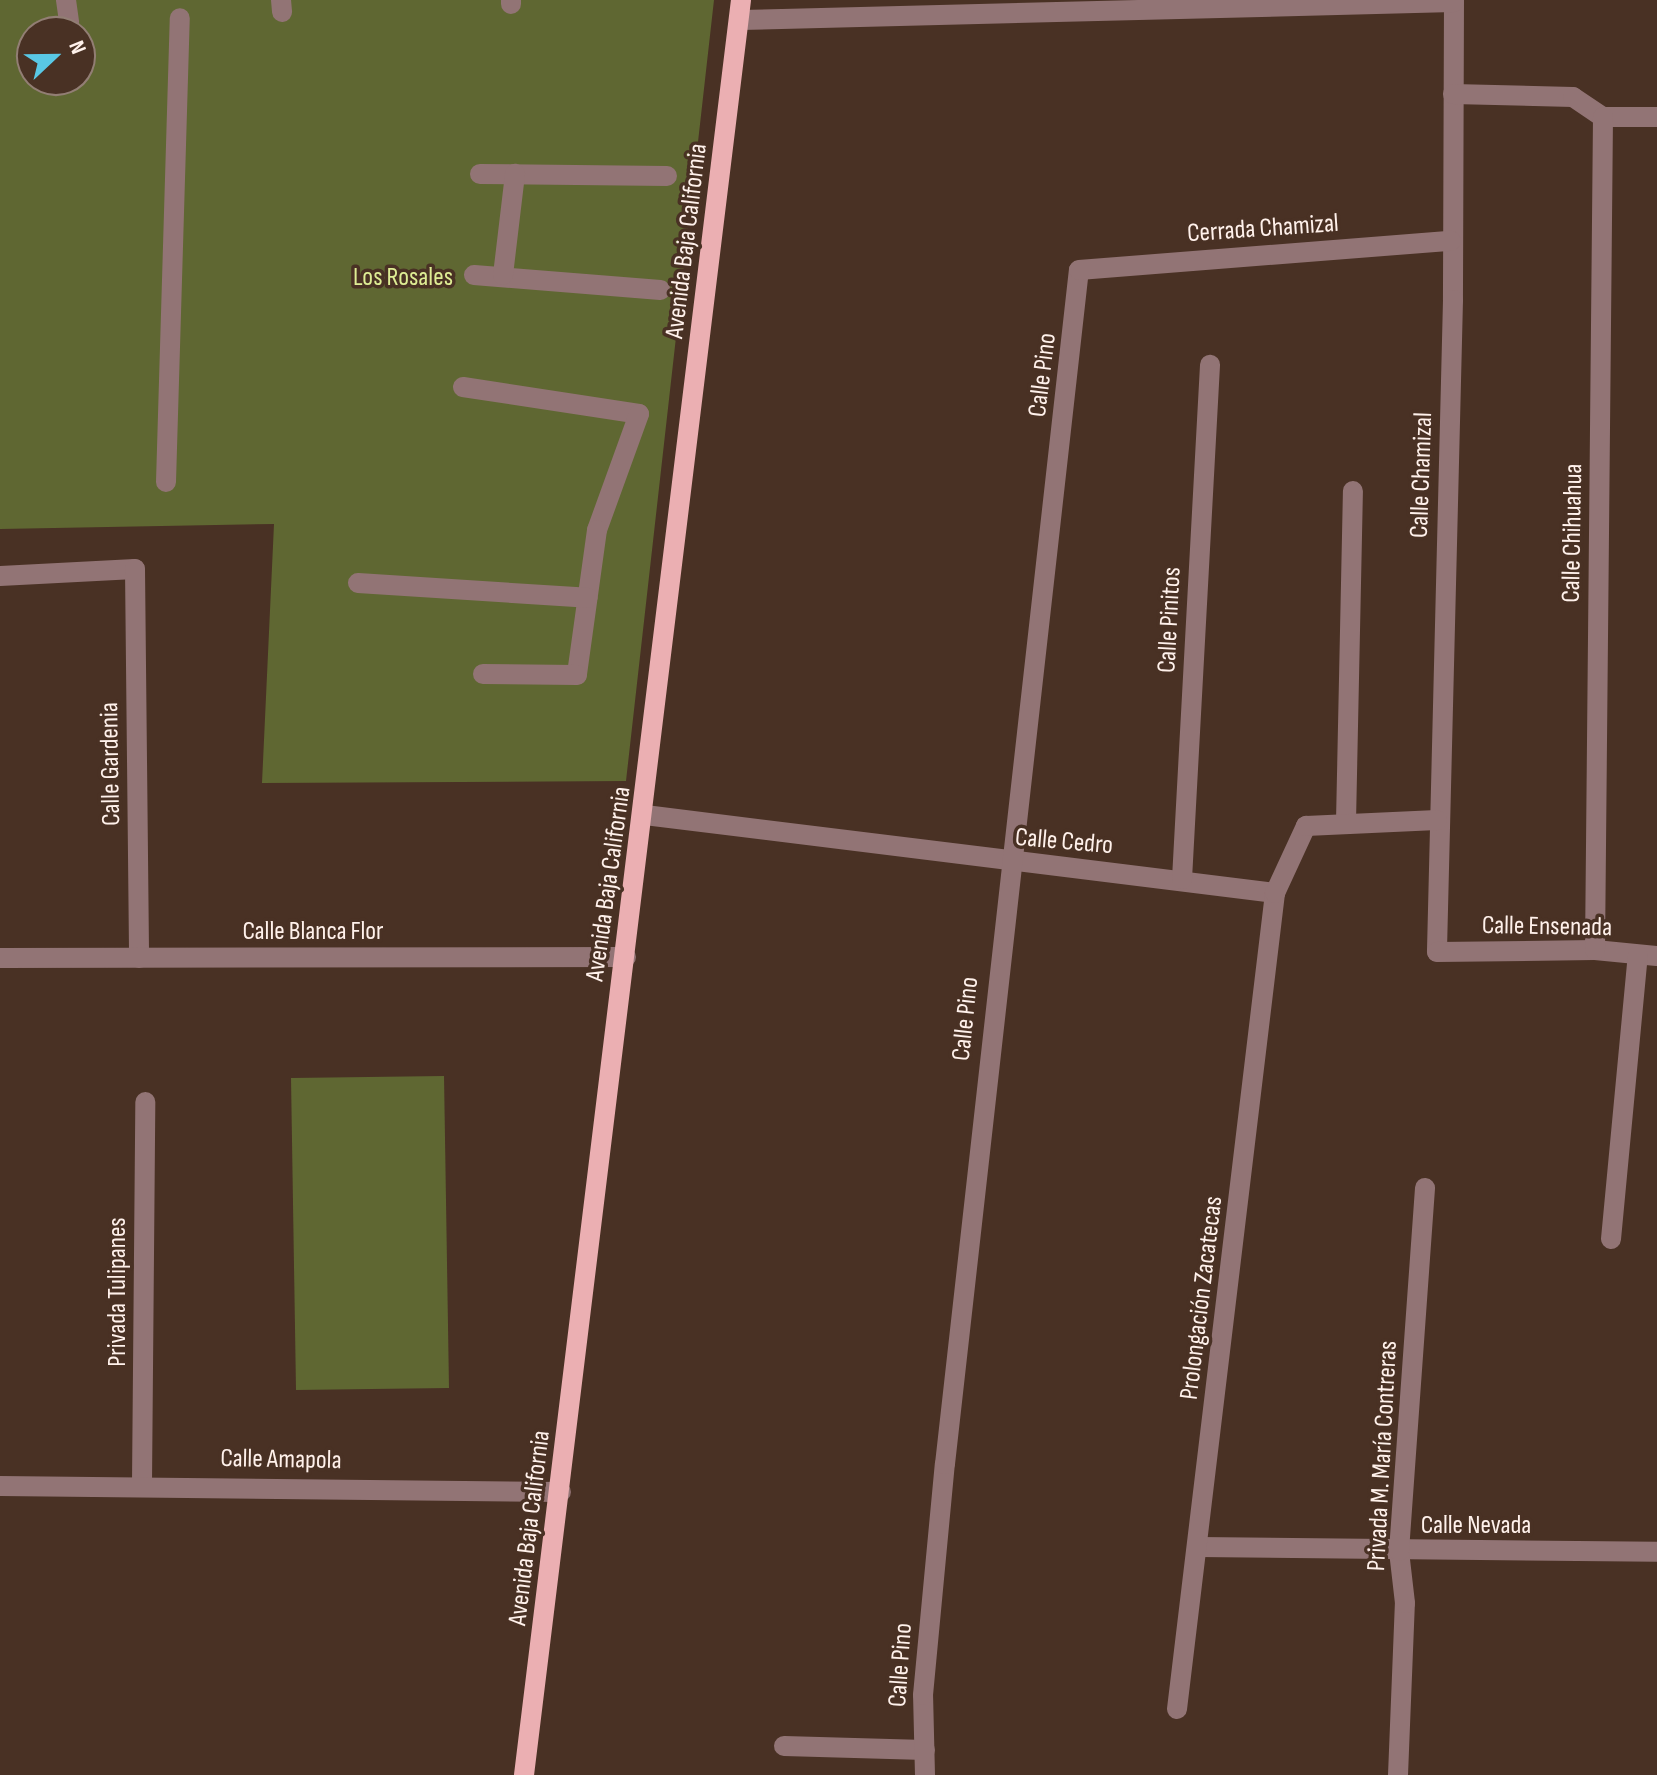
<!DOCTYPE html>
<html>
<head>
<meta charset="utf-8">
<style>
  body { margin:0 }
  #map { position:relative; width:1657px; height:1775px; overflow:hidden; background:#493124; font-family:"Sofia Sans Condensed",sans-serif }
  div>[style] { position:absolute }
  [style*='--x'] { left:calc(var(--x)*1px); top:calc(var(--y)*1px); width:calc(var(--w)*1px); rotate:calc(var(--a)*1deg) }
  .green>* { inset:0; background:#5f6732 }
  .minor>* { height:20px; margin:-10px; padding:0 10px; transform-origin:10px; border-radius:10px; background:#927475 }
  .major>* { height:20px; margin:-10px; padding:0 10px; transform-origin:10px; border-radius:10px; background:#ebafb2 }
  span { translate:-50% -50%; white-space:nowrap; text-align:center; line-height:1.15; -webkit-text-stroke:7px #493124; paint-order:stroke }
  .street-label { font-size:26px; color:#fff1eb }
  .park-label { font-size:26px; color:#deed94 }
  .north { position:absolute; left:16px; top:16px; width:80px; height:80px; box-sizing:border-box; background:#493124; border:2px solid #927e74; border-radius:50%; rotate:68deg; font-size:22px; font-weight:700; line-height:32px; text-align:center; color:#fff1eb }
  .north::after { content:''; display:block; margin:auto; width:28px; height:36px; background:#59c8e5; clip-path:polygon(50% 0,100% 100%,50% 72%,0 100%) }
</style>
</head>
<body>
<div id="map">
  <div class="green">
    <div style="clip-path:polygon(evenodd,0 0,714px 0,626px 781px,262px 783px,274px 524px,0 529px,0 0,32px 32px,80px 32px,80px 80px,32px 80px,32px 32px)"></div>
    <div style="clip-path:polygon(444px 1076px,449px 1388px,296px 1390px,291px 1078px)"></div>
  </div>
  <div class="minor">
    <div style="--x:66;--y:0;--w:22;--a:82"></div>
    <div style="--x:281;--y:0;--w:12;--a:85"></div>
    <div style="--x:1454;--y:0;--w:300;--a:90.2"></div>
    <div style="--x:1453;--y:300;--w:652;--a:91.41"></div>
    <div style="--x:1437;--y:952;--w:158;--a:-0.7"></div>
    <div style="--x:1595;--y:950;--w:62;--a:5.5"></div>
    <div style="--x:511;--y:4;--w:4;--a:-90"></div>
    <div style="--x:740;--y:20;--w:714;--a:-1.44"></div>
    <div style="--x:1453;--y:94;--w:120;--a:1.4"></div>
    <div style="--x:1573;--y:97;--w:36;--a:34"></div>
    <div style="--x:1603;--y:117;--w:54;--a:0"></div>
    <div style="--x:480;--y:174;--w:187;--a:0.6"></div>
    <div style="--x:474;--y:275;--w:187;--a:4.6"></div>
    <div style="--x:503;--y:275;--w:102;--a:-83.2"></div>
    <div style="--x:463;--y:387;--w:178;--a:8.7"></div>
    <div style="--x:639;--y:414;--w:123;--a:109.9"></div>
    <div style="--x:597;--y:530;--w:146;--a:97.9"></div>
    <div style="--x:577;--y:675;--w:94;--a:-179.4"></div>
    <div style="--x:166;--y:482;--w:464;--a:-88.3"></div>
    <div style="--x:0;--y:576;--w:135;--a:-3"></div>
    <div style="--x:135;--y:569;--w:389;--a:89.4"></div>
    <div style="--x:358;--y:583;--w:230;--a:3.7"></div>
    <div style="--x:645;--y:815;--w:635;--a:7.06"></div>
    <div style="--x:1346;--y:822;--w:331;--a:-88.8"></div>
    <div style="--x:1182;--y:879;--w:515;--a:-86.88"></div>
    <div style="--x:1595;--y:950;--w:833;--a:-89.45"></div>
    <div style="--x:0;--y:958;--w:626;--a:-0.09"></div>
    <div style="--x:1611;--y:1239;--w:284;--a:-84.6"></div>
    <div style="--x:142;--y:1483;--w:381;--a:-89.5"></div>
    <div style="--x:0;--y:1486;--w:561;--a:0.61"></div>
    <div style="--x:1199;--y:1547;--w:458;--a:0.6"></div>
    <div style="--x:1177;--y:1709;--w:822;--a:-83.15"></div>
    <div style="--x:1275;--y:893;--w:74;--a:-65.2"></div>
    <div style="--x:1306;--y:826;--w:131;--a:-2.6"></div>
    <div style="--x:784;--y:1746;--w:141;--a:1.6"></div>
    <div style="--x:925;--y:1775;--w:80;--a:-91.4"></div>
    <div style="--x:923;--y:1695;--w:232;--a:-84.6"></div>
    <div style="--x:945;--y:1464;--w:1201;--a:-83.6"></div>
    <div style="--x:1079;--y:270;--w:373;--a:-4.5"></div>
    <div style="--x:1398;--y:1775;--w:172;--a:-87.7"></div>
    <div style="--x:1405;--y:1603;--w:52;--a:-96.6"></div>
    <div style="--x:1399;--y:1551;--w:364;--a:-85.9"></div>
  </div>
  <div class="major">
    <div style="--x:524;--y:1775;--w:1788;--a:-83.03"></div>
  </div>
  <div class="street-label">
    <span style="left:1263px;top:229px;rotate:-4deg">Cerrada Chamizal</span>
    <span style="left:687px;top:241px;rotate:-83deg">Avenida Baja California</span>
    <span style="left:1043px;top:375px;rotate:-83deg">Calle Pino</span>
    <span style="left:1422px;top:475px;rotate:-88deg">Calle Chamizal</span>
    <span style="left:1573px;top:533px;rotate:-89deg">Calle Chihuahua</span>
    <span style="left:1170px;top:620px;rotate:-87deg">Calle Pinitos</span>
    <span style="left:111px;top:764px;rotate:-91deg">Calle Gardenia</span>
    <span style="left:1064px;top:842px;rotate:5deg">Calle Cedro</span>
    <span style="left:609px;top:884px;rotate:-82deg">Avenida Baja California</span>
    <span style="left:1547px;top:927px;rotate:1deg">Calle Ensenada</span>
    <span style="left:313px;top:932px">Calle Blanca Flor</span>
    <span style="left:966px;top:1019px;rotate:-84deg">Calle Pino</span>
    <span style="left:118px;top:1292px;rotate:-90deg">Privada Tulipanes</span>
    <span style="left:1202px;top:1298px;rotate:-83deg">Prolongación Zacatecas</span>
    <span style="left:1383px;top:1456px;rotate:-87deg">Privada M. María Contreras</span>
    <span style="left:281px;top:1460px;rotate:1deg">Calle Amapola</span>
    <span style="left:1476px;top:1526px">Calle Nevada</span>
    <span style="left:530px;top:1528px;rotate:-83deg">Avenida Baja California</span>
    <span style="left:901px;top:1665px;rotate:-86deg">Calle Pino</span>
  </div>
  <div class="park-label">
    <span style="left:403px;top:278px">Los Rosales</span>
  </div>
  <div class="north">N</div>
</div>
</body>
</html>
